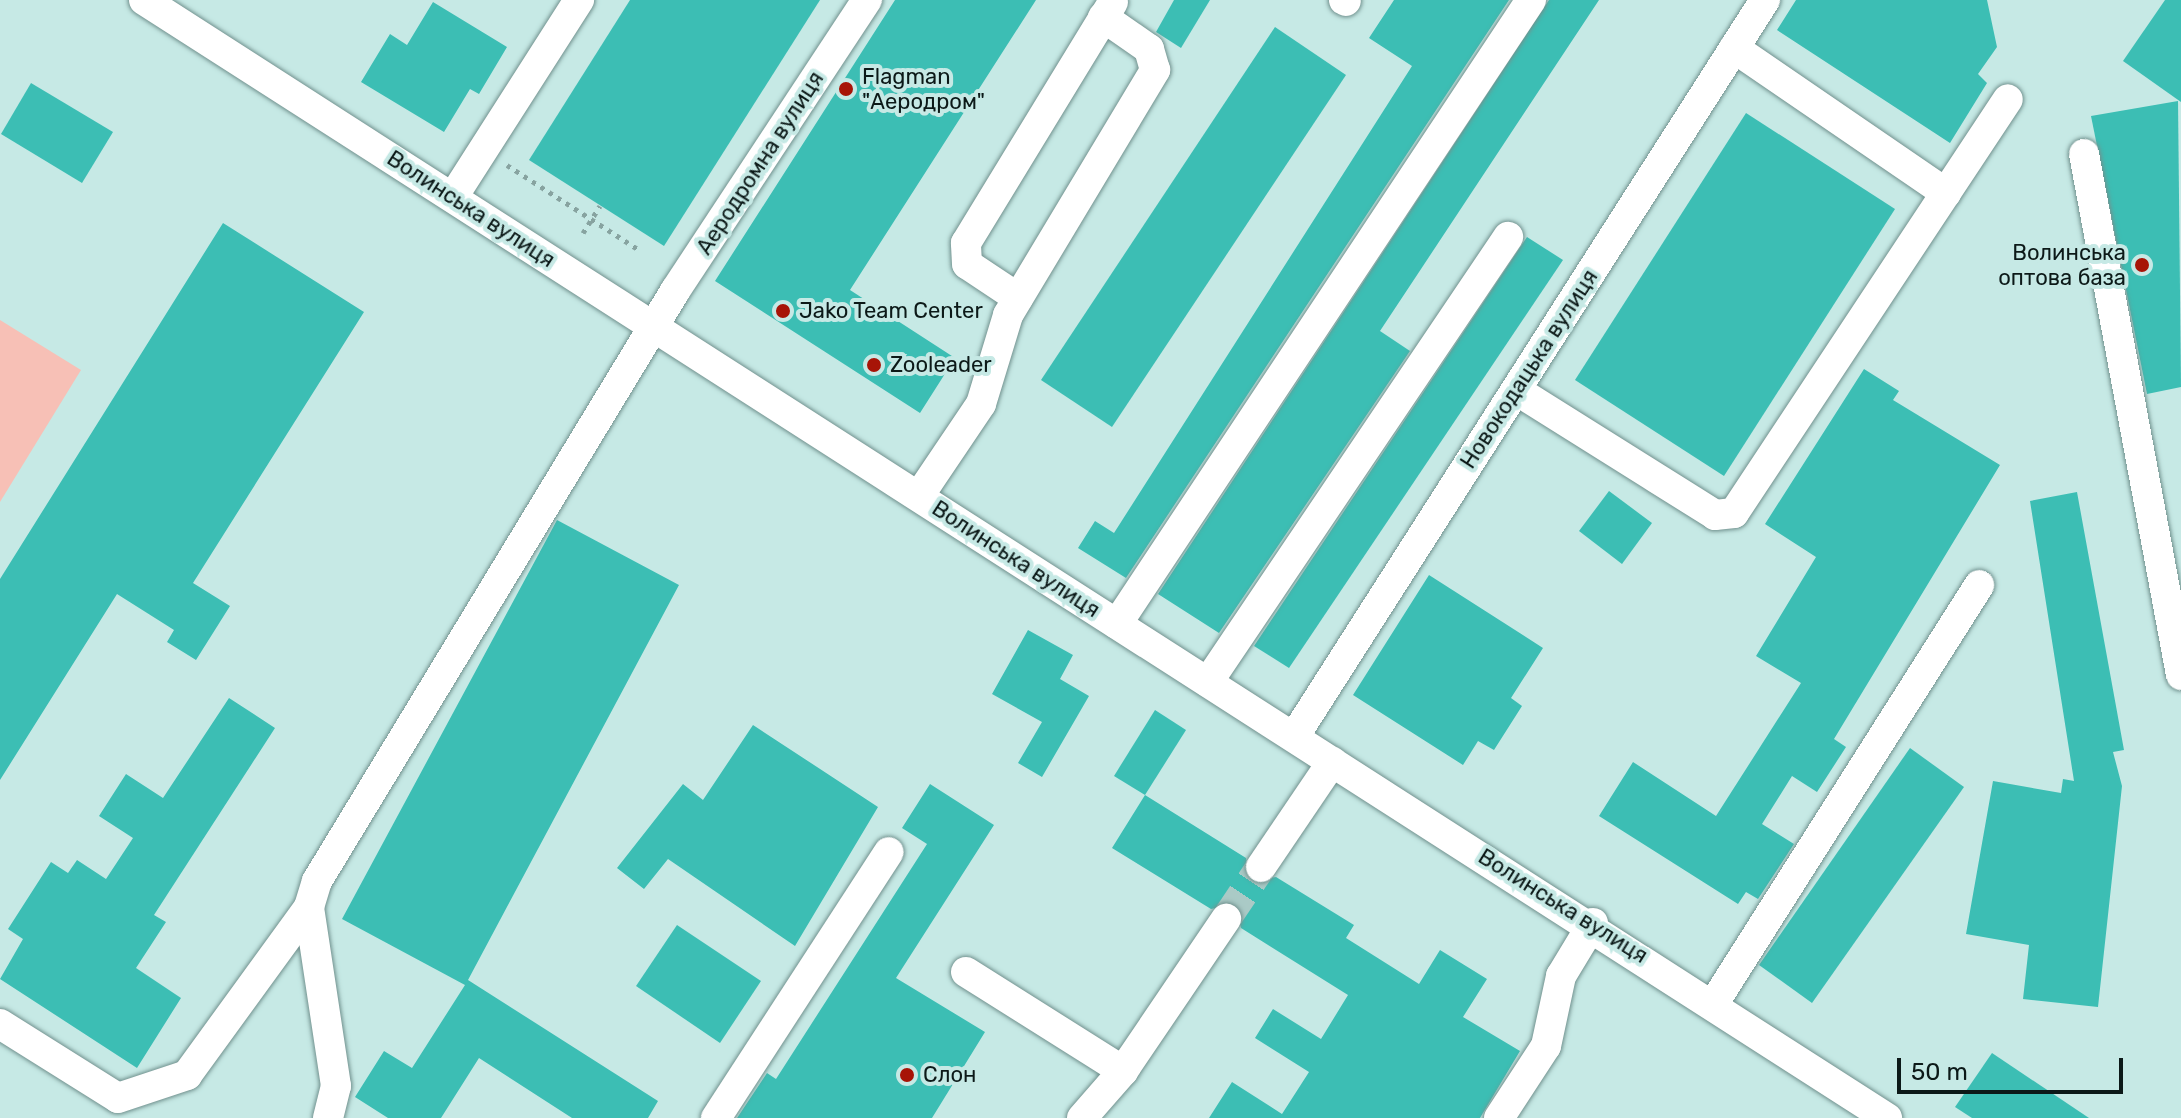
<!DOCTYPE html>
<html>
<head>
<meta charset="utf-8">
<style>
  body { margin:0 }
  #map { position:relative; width:2181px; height:1118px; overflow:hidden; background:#c6e9e5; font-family:Rubik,sans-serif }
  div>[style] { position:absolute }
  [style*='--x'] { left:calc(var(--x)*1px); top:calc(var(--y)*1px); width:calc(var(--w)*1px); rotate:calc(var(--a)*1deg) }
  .green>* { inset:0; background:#f7c0b6 }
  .building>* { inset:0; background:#3cbeb4 }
  .minor-tunnel>* { height:30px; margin-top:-15px; transform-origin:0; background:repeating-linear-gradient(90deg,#aacac6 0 30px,transparent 0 45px) }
  .path>* { height:5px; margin-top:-2.5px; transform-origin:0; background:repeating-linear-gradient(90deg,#87a3a0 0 4px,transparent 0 10px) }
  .roads { filter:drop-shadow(0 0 2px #71918e) drop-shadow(0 0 2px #71918e) }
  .minor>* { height:30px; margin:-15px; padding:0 15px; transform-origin:15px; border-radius:15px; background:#fff }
  .dots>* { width:22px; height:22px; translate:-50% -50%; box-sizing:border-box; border:4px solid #c6e9e5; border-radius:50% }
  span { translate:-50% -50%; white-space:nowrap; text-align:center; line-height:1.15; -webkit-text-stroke:8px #c6e9e5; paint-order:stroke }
  .poi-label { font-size:22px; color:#0c1918 }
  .left { translate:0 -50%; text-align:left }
  .right { translate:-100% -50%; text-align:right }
  .street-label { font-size:22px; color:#0c1918 }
  .scale { position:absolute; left:1897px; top:1058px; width:226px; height:36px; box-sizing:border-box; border:4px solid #0c1918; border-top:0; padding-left:10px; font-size:24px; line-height:28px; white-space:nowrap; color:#0c1918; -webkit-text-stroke:6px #c6e9e5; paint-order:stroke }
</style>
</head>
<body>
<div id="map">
  <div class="green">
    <div style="clip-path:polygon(0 320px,81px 370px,0 502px)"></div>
  </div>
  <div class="building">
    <div style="clip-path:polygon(630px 0,820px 0,664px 246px,529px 160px)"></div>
    <div style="clip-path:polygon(895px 0,1036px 0,850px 290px,955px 358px,920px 413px,715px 281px)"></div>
    <div style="clip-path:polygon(1174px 0,1210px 0,1181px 48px,1156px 32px)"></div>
    <div style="clip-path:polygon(1394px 0,1509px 0,1126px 578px,1078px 548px,1095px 521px,1114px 533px,1412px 66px,1369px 38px)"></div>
    <div style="clip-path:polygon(1549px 0,1599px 0,1380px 331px,1410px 351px,1219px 633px,1158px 594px)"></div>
    <div style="clip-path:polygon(1796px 0,1987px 0,1997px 47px,1978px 74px,1987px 83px,1950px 143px,1777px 30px)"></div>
    <div style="clip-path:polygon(2165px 0,2181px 0,2181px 102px,2123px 61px)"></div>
    <div style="clip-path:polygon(433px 2px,507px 47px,479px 94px,470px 89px,444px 132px,361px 82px,390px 34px,407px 45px)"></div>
    <div style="clip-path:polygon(1275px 27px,1346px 75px,1112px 427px,1041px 380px)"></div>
    <div style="clip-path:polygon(31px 83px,113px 132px,82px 183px,1px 134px)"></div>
    <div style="clip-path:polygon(2178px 101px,2181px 387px,2147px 394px,2091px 116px)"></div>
    <div style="clip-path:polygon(1746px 113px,1895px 209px,1724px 476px,1575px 380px)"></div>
    <div style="clip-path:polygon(223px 223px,364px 312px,193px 583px,230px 606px,196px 660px,167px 642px,174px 630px,117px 594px,0 780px,0 579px)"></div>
    <div style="clip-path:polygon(1527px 237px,1563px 260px,1289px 668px,1254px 646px)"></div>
    <div style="clip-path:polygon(1864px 369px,1899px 391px,1893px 400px,2000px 465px,1834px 739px,1846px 747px,1817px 792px,1792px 776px,1762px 824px,1794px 844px,1758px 899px,1746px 892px,1738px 904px,1599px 816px,1633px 762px,1716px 816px,1801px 683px,1756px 656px,1816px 557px,1765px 524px)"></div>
    <div style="clip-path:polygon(1609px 491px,1652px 523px,1622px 564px,1579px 531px)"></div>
    <div style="clip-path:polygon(2077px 492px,2124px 750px,2113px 752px,2122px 786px,2098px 1007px,2023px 999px,2029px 945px,1966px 934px,1993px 781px,2061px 793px,2063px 779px,2074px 781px,2030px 501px)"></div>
    <div style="clip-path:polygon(557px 520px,679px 585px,468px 980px,658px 1101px,648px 1118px,572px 1118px,479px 1058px,441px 1118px,388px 1118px,355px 1097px,384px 1051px,412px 1068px,465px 985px,342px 919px)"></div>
    <div style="clip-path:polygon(1429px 575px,1543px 648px,1511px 698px,1522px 706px,1494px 750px,1478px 741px,1463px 765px,1353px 695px)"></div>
    <div style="clip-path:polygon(1028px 630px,1073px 655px,1060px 679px,1089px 696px,1042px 777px,1018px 763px,1042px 722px,992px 694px)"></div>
    <div style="clip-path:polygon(229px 698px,275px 728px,154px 915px,166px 922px,136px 968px,181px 998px,137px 1068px,0 979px,23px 939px,8px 929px,51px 862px,68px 873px,77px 860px,106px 879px,133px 838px,99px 816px,126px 774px,163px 798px)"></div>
    <div style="clip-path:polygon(1155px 710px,1186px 730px,1145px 795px,1114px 776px)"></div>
    <div style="clip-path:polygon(753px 725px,878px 807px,795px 946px,668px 859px,644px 889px,617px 868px,683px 784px,703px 800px)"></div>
    <div style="clip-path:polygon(1910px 748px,1964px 787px,1812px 1003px,1759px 965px)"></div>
    <div style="clip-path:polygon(930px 784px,994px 825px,896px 978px,985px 1032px,932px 1118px,737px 1118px,767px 1073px,776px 1079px,927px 844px,902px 828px)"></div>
    <div style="clip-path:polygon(1145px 795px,1246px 858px,1250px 881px,1276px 877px,1354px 925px,1346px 938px,1419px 984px,1440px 950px,1487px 979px,1463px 1017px,1520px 1051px,1480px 1118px,1209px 1118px,1232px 1082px,1282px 1114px,1309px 1072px,1255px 1038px,1273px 1009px,1321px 1039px,1348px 995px,1241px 928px,1235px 904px,1211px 909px,1112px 848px)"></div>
    <div style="clip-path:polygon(677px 925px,761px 981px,720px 1043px,636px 986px)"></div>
    <div style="clip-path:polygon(1992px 1053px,2089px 1118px,1972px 1118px,1955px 1107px)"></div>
  </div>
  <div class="minor-tunnel">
    <div style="--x:1226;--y:919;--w:63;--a:-56.1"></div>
  </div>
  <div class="path">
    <div style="--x:507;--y:165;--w:156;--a:32.7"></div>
    <div style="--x:583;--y:233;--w:32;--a:-58"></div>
  </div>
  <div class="roads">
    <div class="minor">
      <div style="--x:144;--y:0;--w:2071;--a:32.68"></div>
      <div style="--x:1344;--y:0;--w:2;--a:27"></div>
      <div style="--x:1734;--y:48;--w:257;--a:34.4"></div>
      <div style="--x:2084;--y:154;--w:530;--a:79.45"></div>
      <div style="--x:453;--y:197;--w:234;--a:-57.4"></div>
      <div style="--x:1018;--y:298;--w:61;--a:-146.3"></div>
      <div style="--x:967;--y:264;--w:21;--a:-93"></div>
      <div style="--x:966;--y:243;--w:282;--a:-58.6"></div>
      <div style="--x:1516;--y:390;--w:235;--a:32.1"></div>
      <div style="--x:1715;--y:515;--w:19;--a:-6"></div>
      <div style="--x:1734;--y:513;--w:496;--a:-56.5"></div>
      <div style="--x:919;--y:496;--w:111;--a:-56"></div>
      <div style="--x:981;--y:404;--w:93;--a:-73.1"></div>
      <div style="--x:1008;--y:315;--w:286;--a:-59"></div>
      <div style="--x:1155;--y:70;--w:22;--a:-106"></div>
      <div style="--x:1149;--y:49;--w:56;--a:-145.2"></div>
      <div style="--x:1117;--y:624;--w:749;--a:-56.44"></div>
      <div style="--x:1208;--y:682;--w:537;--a:-56.01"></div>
      <div style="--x:1294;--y:737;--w:875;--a:-57.42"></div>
      <div style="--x:1261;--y:867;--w:127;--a:-55.9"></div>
      <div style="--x:966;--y:972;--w:186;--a:32.2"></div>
      <div style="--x:1123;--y:1071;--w:184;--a:-55.9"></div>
      <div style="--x:1714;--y:1003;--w:495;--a:-57.6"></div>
      <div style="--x:0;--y:1024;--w:139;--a:32.1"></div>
      <div style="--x:118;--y:1098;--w:73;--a:-18.4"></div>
      <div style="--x:187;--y:1075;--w:208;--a:-54"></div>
      <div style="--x:328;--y:1118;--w:33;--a:-76"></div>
      <div style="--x:336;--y:1086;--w:181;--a:-98.6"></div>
      <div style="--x:309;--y:907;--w:27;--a:-73"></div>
      <div style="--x:317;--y:881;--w:690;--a:-58.75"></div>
      <div style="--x:675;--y:291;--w:349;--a:-56.6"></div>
      <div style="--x:716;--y:1118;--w:317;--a:-57"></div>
      <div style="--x:1082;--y:1118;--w:62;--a:-48.9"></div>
      <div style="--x:1499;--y:1118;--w:86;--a:-56.9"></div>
      <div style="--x:1546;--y:1046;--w:72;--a:-77.9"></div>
      <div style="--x:1561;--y:976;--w:62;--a:-58.9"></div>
    </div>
  </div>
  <div class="dots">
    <div style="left:846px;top:89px;background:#a71407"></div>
    <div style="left:2142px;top:265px;background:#a71407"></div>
    <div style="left:783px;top:311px;background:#a71407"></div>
    <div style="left:874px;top:365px;background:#a71407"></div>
    <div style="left:907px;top:1075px;background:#a71407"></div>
  </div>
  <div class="poi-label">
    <span class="left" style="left:862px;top:89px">Flagman<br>"Аеродром"</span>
    <span class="right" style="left:2126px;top:265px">Волинська<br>оптова база</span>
    <span class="left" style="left:799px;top:311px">Jako Team Center</span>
    <span class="left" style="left:890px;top:365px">Zooleader</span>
    <span class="left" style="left:923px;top:1075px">Слон</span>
  </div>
  <div class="street-label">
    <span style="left:760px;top:163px;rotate:-57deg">Аеродромна вулиця</span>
    <span style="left:471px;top:209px;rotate:33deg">Волинська вулиця</span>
    <span style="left:1529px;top:369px;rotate:-57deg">Новокодацька вулиця</span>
    <span style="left:1016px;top:559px;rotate:33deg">Волинська вулиця</span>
    <span style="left:1563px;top:906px;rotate:32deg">Волинська вулиця</span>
  </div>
  <div class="scale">50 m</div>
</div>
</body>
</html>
